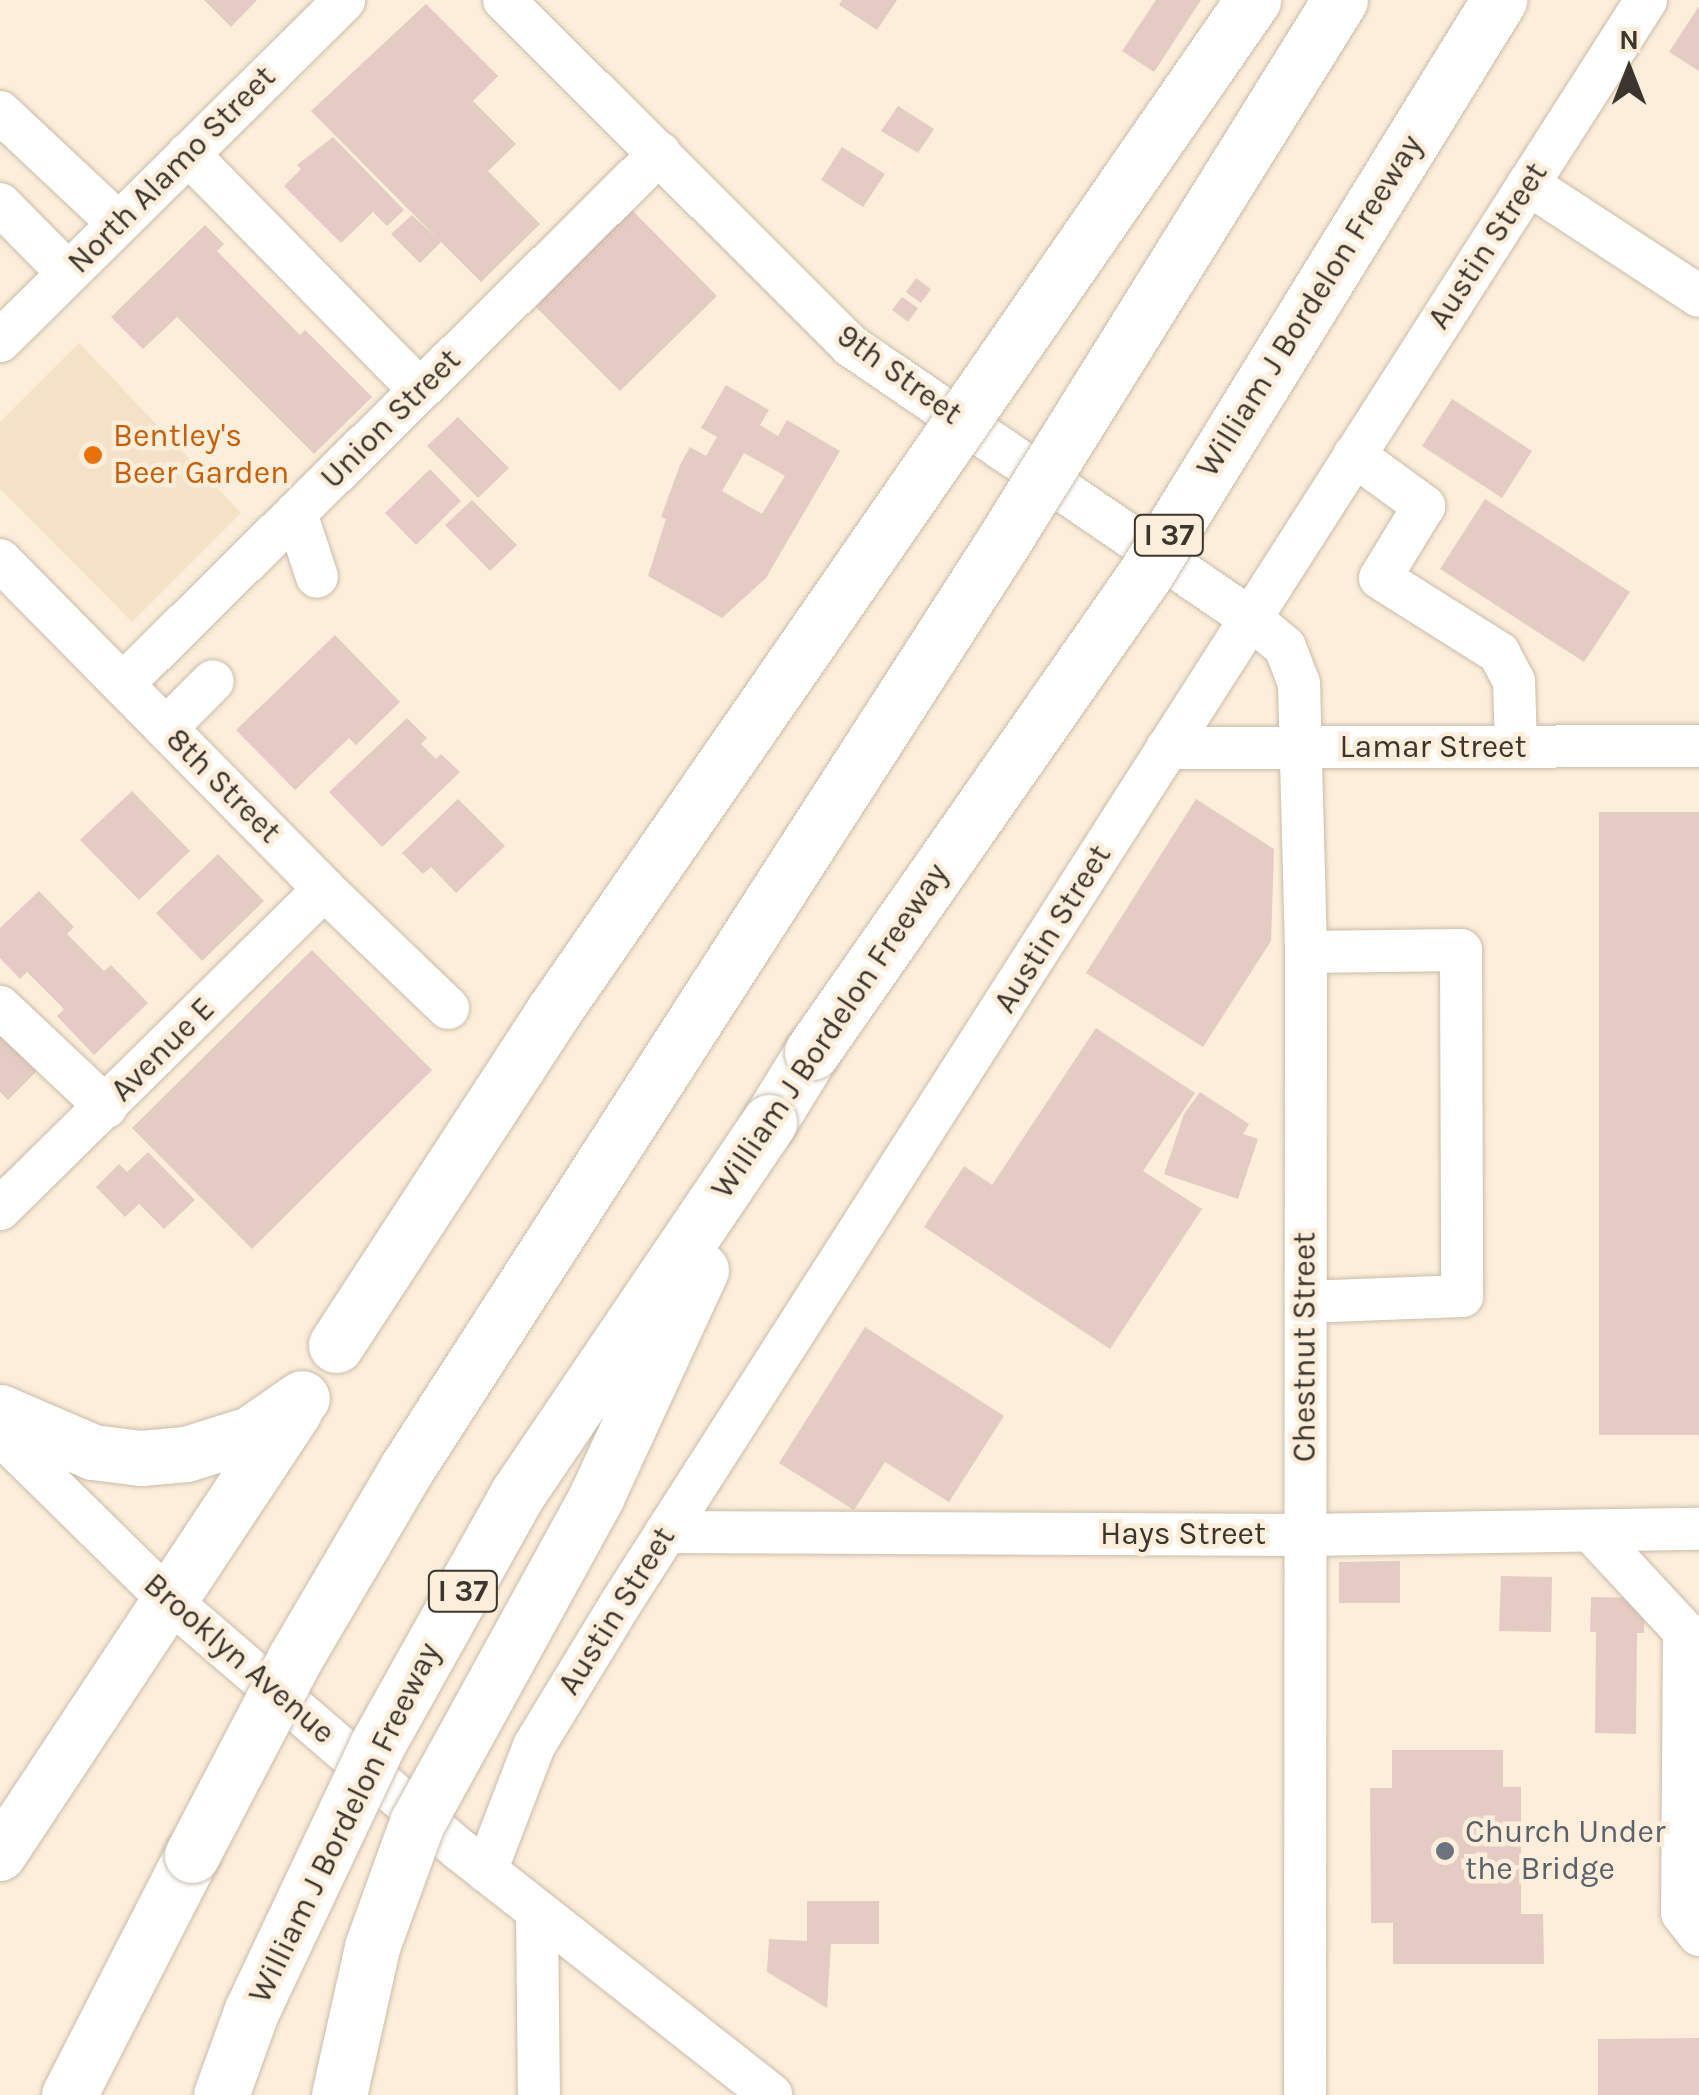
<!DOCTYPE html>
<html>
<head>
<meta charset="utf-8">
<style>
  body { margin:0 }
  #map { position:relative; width:1699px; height:2095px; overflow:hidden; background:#fceeda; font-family:Karla,sans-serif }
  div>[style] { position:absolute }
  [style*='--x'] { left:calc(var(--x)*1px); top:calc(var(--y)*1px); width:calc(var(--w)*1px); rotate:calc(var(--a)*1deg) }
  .built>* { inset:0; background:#f4e1c7 }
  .building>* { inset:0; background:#e4cbc3 }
  .roads { filter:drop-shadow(0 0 2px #c9bca9) drop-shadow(0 0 2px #c9bca9) }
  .minor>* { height:42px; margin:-21px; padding:0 21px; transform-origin:21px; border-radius:21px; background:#fff }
  .major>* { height:52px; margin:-26px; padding:0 26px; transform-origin:26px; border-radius:26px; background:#fff }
  .highway>* { height:55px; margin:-27.5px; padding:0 27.5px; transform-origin:27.5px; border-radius:27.5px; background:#fff }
  .bridges { filter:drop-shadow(0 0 2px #c9bca9) drop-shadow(0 0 2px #c9bca9) }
  .highway-bridge>* { height:55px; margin:-27.5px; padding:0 27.5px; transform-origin:27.5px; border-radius:27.5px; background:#fff }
  .dots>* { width:28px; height:28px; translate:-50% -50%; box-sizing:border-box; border:5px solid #fceeda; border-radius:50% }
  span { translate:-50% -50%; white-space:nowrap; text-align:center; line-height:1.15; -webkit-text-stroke:9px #fceeda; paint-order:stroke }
  .shield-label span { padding:2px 8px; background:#fceeda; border:2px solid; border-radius:8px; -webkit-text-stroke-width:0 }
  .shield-label { font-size:30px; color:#3b352e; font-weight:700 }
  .street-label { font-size:32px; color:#3b352e }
  .food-label { font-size:32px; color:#c56008 }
  .left { translate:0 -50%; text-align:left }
  .worship-label { font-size:32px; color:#5b616d }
  .north { position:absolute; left:1579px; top:20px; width:100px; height:100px; -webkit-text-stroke:8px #fceeda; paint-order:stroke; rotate:0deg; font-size:28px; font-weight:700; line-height:40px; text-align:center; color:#3b352e }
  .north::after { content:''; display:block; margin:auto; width:35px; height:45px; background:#3b352e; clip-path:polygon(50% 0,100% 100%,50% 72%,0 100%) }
</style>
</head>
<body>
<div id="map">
  <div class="built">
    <div style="clip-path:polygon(79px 343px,241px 513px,132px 622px,0 489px,0 422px)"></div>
  </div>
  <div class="building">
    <div style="clip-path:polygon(204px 0,257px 0,231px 27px)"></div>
    <div style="clip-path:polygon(842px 0,897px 0,877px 30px,839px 5px)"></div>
    <div style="clip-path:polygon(1156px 0,1201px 0,1154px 72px,1122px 51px)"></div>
    <div style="clip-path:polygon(426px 4px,498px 76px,473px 101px,516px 144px,488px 171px,540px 224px,481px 282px,441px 242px,420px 263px,391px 234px,412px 215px,438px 239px,311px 111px)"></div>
    <div style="clip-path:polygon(1699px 6px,1699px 71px,1669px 52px)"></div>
    <div style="clip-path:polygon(898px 106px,934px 129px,918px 153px,881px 131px)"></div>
    <div style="clip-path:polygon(333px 137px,404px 210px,387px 226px,373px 212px,341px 243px,284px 186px,301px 169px,297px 165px)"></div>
    <div style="clip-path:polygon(842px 147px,885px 174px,863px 207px,821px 180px)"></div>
    <div style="clip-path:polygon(629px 207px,717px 296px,620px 391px,532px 303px)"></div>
    <div style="clip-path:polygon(205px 225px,224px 244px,217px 251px,300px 335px,305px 330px,372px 397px,314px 454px,177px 317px,143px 349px,111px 317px)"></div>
    <div style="clip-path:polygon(916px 278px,931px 289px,921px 303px,906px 292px)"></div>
    <div style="clip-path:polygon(902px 297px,918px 308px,908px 322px,892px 310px)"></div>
    <div style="clip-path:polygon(evenodd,726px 385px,769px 410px,760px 425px,778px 436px,787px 420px,840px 451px,766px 578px,722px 618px,648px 576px,666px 519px,661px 517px,680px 465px,690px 447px,706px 456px,717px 437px,701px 428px,726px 385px,744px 453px,785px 476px,762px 514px,722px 491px,744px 453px)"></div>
    <div style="clip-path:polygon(1452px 399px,1532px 451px,1502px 498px,1422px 446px)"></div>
    <div style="clip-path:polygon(458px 417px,509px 468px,478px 498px,427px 446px)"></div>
    <div style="clip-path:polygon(430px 469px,461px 501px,416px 545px,385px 513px)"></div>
    <div style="clip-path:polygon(1485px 499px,1630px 592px,1584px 662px,1440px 569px)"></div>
    <div style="clip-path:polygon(472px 500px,517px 545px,490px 571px,445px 525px)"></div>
    <div style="clip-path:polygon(335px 635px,400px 702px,356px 745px,349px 738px,295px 790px,236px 730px)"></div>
    <div style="clip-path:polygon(407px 718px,427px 738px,421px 744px,436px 759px,441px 754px,460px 772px,382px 847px,329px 792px)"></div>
    <div style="clip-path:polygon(132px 791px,190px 851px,139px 900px,80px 840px)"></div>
    <div style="clip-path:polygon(458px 799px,505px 846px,456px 893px,431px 867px,423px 874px,402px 853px)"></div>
    <div style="clip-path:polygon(1196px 799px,1274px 849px,1271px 941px,1203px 1047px,1086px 973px)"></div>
    <div style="clip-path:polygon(1599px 812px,1699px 812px,1699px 1435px,1599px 1435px)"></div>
    <div style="clip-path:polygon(218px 854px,264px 901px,202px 961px,156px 913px)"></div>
    <div style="clip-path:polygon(39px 891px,74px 927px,67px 934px,104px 971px,111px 965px,148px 1003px,94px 1055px,57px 1016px,64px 1009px,27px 972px,20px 979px,0 958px,0 928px)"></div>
    <div style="clip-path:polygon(312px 950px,432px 1070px,252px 1249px,132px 1128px)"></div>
    <div style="clip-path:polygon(0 1027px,40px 1068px,8px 1100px,0 1092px)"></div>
    <div style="clip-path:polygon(1096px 1028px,1195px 1093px,1143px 1171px,1202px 1209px,1110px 1349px,924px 1227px,964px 1166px,992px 1185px)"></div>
    <div style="clip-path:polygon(1200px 1092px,1249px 1124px,1243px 1134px,1258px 1139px,1238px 1199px,1164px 1174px,1184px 1114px)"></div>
    <div style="clip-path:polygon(148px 1152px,195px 1200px,164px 1229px,139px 1204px,125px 1217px,96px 1187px,119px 1164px,127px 1172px)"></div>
    <div style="clip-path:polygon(865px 1327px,1004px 1416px,949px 1502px,885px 1462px,854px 1510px,779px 1463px)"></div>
    <div style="clip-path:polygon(1400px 1561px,1400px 1603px,1339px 1603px,1339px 1562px)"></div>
    <div style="clip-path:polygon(1501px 1576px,1552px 1577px,1551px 1632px,1499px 1631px)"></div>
    <div style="clip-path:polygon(1591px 1597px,1645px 1598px,1644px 1633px,1637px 1633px,1636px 1734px,1595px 1733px,1596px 1632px,1590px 1632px)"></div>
    <div style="clip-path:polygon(1392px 1750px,1503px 1750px,1503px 1787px,1521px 1787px,1521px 1914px,1543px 1914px,1544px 1964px,1393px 1964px,1393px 1923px,1371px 1923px,1370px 1788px,1392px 1788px)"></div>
    <div style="clip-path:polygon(807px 1901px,879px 1901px,879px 1944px,831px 1944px,827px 2008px,767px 1972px,769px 1939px,807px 1941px)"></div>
    <div style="clip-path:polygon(1699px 2038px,1699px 2095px,1598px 2095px,1598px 2039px)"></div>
  </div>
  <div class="roads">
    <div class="minor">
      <div style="--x:504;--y:0;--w:490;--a:44.9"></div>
      <div style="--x:851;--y:346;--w:483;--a:34.3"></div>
      <div style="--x:1250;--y:618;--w:45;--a:39.6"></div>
      <div style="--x:1285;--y:647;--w:39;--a:69"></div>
      <div style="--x:1299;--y:683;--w:269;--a:88.5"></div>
      <div style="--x:1306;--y:952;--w:1143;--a:90.05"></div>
      <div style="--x:0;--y:112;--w:162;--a:43.2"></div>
      <div style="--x:188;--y:154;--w:331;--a:45.5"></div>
      <div style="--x:1528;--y:184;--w:204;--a:33.2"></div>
      <div style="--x:0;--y:204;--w:97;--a:45.4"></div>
      <div style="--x:0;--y:341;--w:484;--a:-44.7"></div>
      <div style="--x:1354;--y:455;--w:87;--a:36.1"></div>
      <div style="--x:1424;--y:506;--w:84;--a:121.4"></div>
      <div style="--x:1380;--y:578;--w:141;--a:32.2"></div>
      <div style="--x:1499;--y:653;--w:32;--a:62"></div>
      <div style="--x:1514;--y:681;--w:65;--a:88.2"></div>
      <div style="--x:296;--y:513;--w:67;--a:71.8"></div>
      <div style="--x:0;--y:560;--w:462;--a:45.4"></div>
      <div style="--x:324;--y:889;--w:172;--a:43.8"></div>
      <div style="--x:123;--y:684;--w:755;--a:-44.68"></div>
      <div style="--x:166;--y:728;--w:66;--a:-45"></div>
      <div style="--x:1167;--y:748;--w:532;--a:-0.22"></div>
      <div style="--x:1306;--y:952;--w:155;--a:-0.7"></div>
      <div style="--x:1461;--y:950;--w:346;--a:89.8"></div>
      <div style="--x:1462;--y:1296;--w:156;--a:177.8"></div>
      <div style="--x:0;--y:1007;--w:146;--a:43.3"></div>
      <div style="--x:0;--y:1209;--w:455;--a:-44.6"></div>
      <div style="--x:0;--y:1434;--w:237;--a:44.5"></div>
      <div style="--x:169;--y:1600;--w:384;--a:40.7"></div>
      <div style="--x:460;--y:1850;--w:396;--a:38.2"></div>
      <div style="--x:1591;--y:1531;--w:137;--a:47.1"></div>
      <div style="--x:1684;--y:1631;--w:282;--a:90.4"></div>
      <div style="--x:1682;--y:1913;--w:28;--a:52"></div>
      <div style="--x:666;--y:1532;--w:639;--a:0.27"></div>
      <div style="--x:1305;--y:1535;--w:394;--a:-0.9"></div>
      <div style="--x:486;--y:1871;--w:134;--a:-69"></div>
      <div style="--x:534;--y:1746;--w:167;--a:-58.7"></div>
      <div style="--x:621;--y:1603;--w:1903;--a:-57.4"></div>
      <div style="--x:537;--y:1912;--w:183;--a:89.4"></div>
    </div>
    <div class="major">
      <div style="--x:0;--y:1855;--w:306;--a:-56.5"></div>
    </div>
    <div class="highway">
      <div style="--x:769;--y:1122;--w:82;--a:-58.4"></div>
      <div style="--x:0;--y:1412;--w:101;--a:23.3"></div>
      <div style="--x:93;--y:1452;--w:48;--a:7.1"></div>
      <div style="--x:141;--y:1458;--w:45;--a:-5.1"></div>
      <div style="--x:186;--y:1454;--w:67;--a:-17.4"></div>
      <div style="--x:250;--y:1434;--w:63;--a:-34.7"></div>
      <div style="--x:169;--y:1600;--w:227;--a:-56.5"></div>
      <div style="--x:69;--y:2095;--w:270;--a:-62.9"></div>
    </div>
  </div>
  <div class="bridges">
    <div class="highway-bridge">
      <div style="--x:812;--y:1052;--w:580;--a:-55.11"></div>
      <div style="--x:1144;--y:576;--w:677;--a:-58.35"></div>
      <div style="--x:336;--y:1345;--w:397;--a:-56.9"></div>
      <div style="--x:553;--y:1012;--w:1231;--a:-55.33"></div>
      <div style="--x:192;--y:1855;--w:222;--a:-62.4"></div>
      <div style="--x:295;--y:1658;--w:221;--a:-59.5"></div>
      <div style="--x:407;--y:1468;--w:1101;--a:-57.23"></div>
      <div style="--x:1003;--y:542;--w:638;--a:-58.13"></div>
      <div style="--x:221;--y:2095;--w:88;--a:-70.1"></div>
      <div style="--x:251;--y:2012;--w:295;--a:-64.7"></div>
      <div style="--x:377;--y:1745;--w:289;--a:-60.8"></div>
      <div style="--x:518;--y:1493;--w:448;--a:-55.9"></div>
      <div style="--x:339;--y:2095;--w:152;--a:-77.4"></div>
      <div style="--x:372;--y:1947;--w:132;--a:-70.1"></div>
      <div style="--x:417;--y:1823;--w:374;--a:-61.2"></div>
      <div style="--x:597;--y:1495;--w:248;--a:-65.2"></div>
    </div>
  </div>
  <div class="dots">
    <div style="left:93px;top:455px;background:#e8710a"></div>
    <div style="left:1445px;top:1851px;background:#6b7280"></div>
  </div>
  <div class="shield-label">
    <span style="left:1169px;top:535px">I 37</span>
    <span style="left:463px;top:1591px">I 37</span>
  </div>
  <div class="street-label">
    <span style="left:172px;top:170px;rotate:-45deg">North Alamo Street</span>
    <span style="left:1488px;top:246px;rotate:-57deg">Austin Street</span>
    <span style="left:1310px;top:306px;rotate:-58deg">William J Bordelon Freeway</span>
    <span style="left:899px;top:375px;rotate:36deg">9th Street</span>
    <span style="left:391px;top:419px;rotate:-45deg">Union Street</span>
    <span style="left:1433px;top:747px">Lamar Street</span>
    <span style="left:223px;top:786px;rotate:45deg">8th Street</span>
    <span style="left:1053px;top:929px;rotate:-58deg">Austin Street</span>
    <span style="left:830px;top:1031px;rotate:-56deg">William J Bordelon Freeway</span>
    <span style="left:163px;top:1050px;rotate:-45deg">Avenue E</span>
    <span style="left:1305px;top:1347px;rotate:-90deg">Chestnut Street</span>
    <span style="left:1183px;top:1534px">Hays Street</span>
    <span style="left:617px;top:1611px;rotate:-58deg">Austin Street</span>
    <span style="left:239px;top:1659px;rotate:41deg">Brooklyn Avenue</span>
    <span style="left:345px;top:1823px;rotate:-64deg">William J Bordelon Freeway</span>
  </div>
  <div class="food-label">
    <span class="left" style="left:113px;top:455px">Bentley's<br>Beer Garden</span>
  </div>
  <div class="worship-label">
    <span class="left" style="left:1465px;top:1851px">Church Under<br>the Bridge</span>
  </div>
  <div class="north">N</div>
</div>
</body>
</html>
